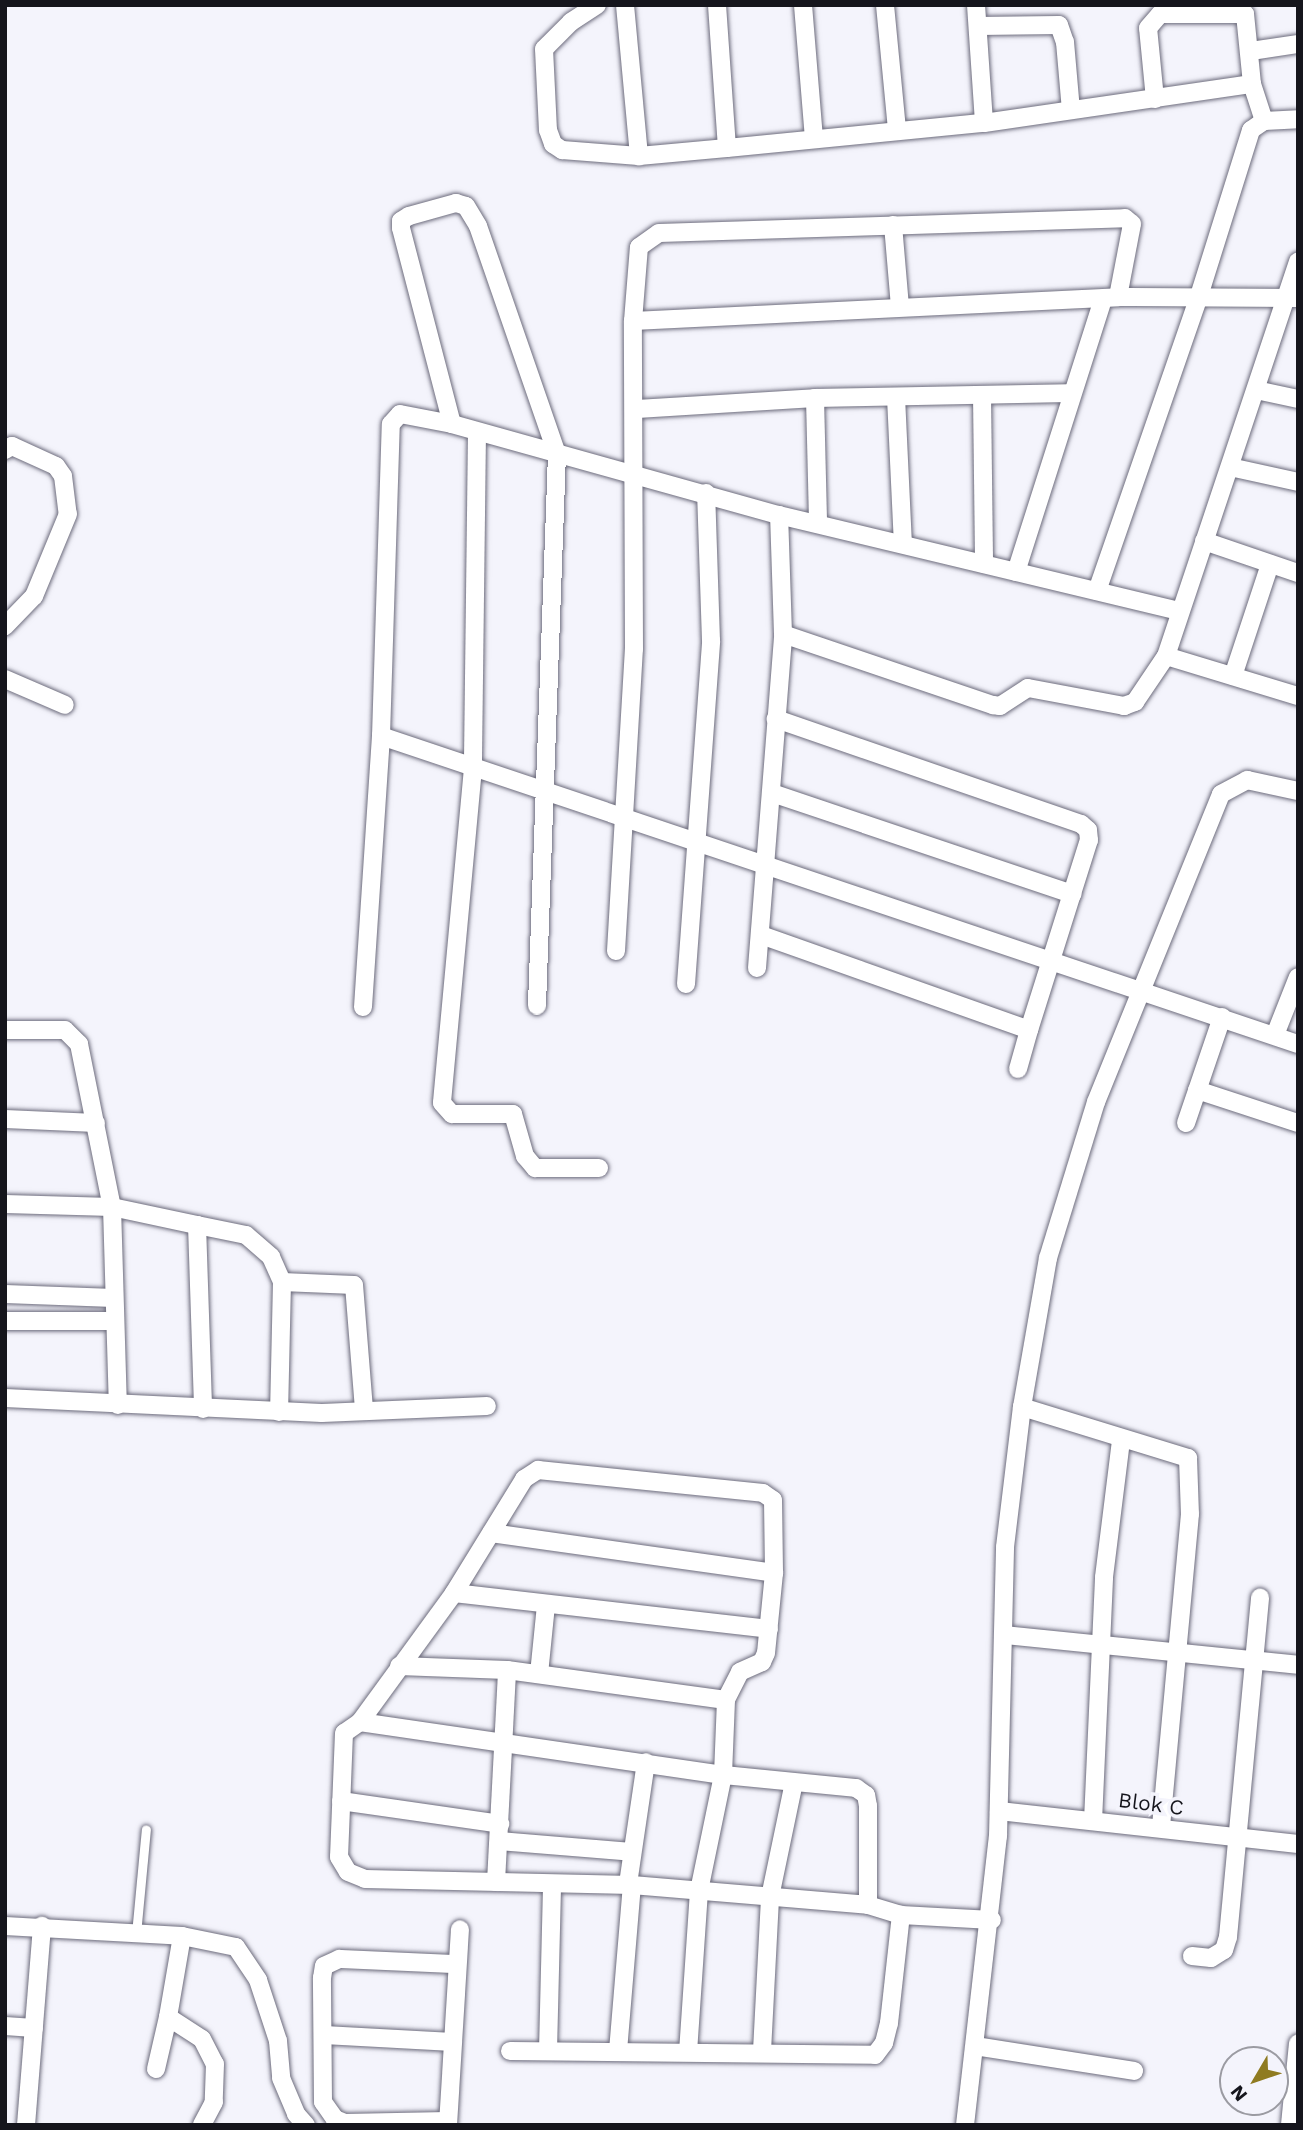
<!DOCTYPE html>
<html>
<head>
<meta charset="utf-8">
<style>
  body { margin:0 }
  #map { position:relative; width:1303px; height:2130px; overflow:hidden; background:#f4f4fc; font-family:"Work Sans",sans-serif }
  div>[style] { position:absolute }
  [style*='--x'] { left:calc(var(--x)*1px); top:calc(var(--y)*1px); width:calc(var(--w)*1px); rotate:calc(var(--a)*1deg) }
  .roads { filter:drop-shadow(0 0 2px #6c6b7c) drop-shadow(0 0 2px #6c6b7c) }
  .lane>* { height:9px; margin:-4.5px; padding:0 4.5px; transform-origin:4.5px; border-radius:4.5px; background:#fff }
  .street>* { height:18px; margin:-9px; padding:0 9px; transform-origin:9px; border-radius:9px; background:#fff }
  span { translate:-50% -50%; white-space:nowrap; text-align:center; line-height:1.15; -webkit-text-stroke:7px #f4f4fc; paint-order:stroke }
  .street-label { font-size:21px; color:#15151c }
  .frame { position:absolute; inset:0; border:7px solid #15151c; pointer-events:none }
  .north { position:absolute; left:1219px; top:2046px; width:70px; height:70px; box-sizing:border-box; background:#f4f4fc; border:2px solid #9b9ba2; border-radius:50%; rotate:231deg; font-size:19px; font-weight:700; line-height:28px; text-align:center; color:#15151c }
  .north::after { content:''; display:block; margin:auto; width:24px; height:32px; background:#8f7b21; clip-path:polygon(50% 0,100% 100%,50% 72%,0 100%) }
</style>
</head>
<body>
<div id="map">
  <div class="roads">
    <div class="lane">
      <div style="--x:136;--y:1934;--w:105;--a:-84.6"></div>
    </div>
    <div class="street">
      <div style="--x:597;--y:5;--w:31;--a:147"></div>
      <div style="--x:571;--y:22;--w:38;--a:135"></div>
      <div style="--x:544;--y:49;--w:81;--a:87.2"></div>
      <div style="--x:548;--y:130;--w:15;--a:70"></div>
      <div style="--x:553;--y:144;--w:11;--a:34"></div>
      <div style="--x:562;--y:150;--w:77;--a:4.5"></div>
      <div style="--x:639;--y:156;--w:88;--a:-5.2"></div>
      <div style="--x:727;--y:148;--w:258;--a:-5.6"></div>
      <div style="--x:984;--y:123;--w:271;--a:-8.3"></div>
      <div style="--x:1252;--y:84;--w:39;--a:72"></div>
      <div style="--x:625;--y:5;--w:152;--a:84.7"></div>
      <div style="--x:717;--y:5;--w:143;--a:86"></div>
      <div style="--x:803;--y:5;--w:134;--a:85.3"></div>
      <div style="--x:885;--y:5;--w:126;--a:84.5"></div>
      <div style="--x:976;--y:5;--w:118;--a:86.1"></div>
      <div style="--x:978;--y:26;--w:81;--a:-0.7"></div>
      <div style="--x:1059;--y:25;--w:18;--a:71"></div>
      <div style="--x:1065;--y:42;--w:68;--a:85"></div>
      <div style="--x:1251;--y:51;--w:48;--a:-8.5"></div>
      <div style="--x:1155;--y:99;--w:71;--a:-95.6"></div>
      <div style="--x:1148;--y:28;--w:18;--a:-49"></div>
      <div style="--x:1160;--y:14;--w:85;--a:0"></div>
      <div style="--x:1245;--y:14;--w:70;--a:84.3"></div>
      <div style="--x:893;--y:225;--w:81;--a:85.1"></div>
      <div style="--x:633;--y:321;--w:486;--a:-2.8"></div>
      <div style="--x:1118;--y:297;--w:180;--a:0.3"></div>
      <div style="--x:1256;--y:390;--w:43;--a:12.1"></div>
      <div style="--x:982;--y:395;--w:169;--a:89.3"></div>
      <div style="--x:896;--y:397;--w:146;--a:87.3"></div>
      <div style="--x:815;--y:398;--w:124;--a:88.6"></div>
      <div style="--x:637;--y:409;--w:178;--a:-3.5"></div>
      <div style="--x:815;--y:398;--w:254;--a:-1.1"></div>
      <div style="--x:452;--y:424;--w:203;--a:-104.6"></div>
      <div style="--x:401;--y:228;--w:7;--a:-90"></div>
      <div style="--x:401;--y:221;--w:9;--a:-32"></div>
      <div style="--x:409;--y:216;--w:49;--a:-15.5"></div>
      <div style="--x:456;--y:203;--w:10;--a:17"></div>
      <div style="--x:466;--y:206;--w:23;--a:59"></div>
      <div style="--x:478;--y:226;--w:241;--a:70.9"></div>
      <div style="--x:557;--y:454;--w:552;--a:92.08"></div>
      <div style="--x:477;--y:432;--w:336;--a:90.7"></div>
      <div style="--x:473;--y:768;--w:336;--a:95.3"></div>
      <div style="--x:442;--y:1103;--w:15;--a:48"></div>
      <div style="--x:452;--y:1114;--w:61;--a:0"></div>
      <div style="--x:513;--y:1114;--w:44;--a:74.1"></div>
      <div style="--x:525;--y:1156;--w:16;--a:50"></div>
      <div style="--x:535;--y:1168;--w:64;--a:0"></div>
      <div style="--x:5;--y:450;--w:8;--a:-30"></div>
      <div style="--x:12;--y:446;--w:48;--a:24.4"></div>
      <div style="--x:56;--y:466;--w:12;--a:55"></div>
      <div style="--x:63;--y:476;--w:38;--a:83"></div>
      <div style="--x:68;--y:514;--w:89;--a:112.5"></div>
      <div style="--x:34;--y:596;--w:42;--a:134"></div>
      <div style="--x:1230;--y:467;--w:70;--a:12.4"></div>
      <div style="--x:1204;--y:541;--w:99;--a:18.8"></div>
      <div style="--x:1016;--y:572;--w:287;--a:-72.3"></div>
      <div style="--x:1097;--y:591;--w:312;--a:-70.9"></div>
      <div style="--x:1199;--y:296;--w:174;--a:-72.6"></div>
      <div style="--x:1251;--y:130;--w:16;--a:-35"></div>
      <div style="--x:1264;--y:121;--w:34;--a:-3"></div>
      <div style="--x:783;--y:634;--w:222;--a:18.7"></div>
      <div style="--x:993;--y:705;--w:7;--a:8"></div>
      <div style="--x:1000;--y:706;--w:33;--a:-33"></div>
      <div style="--x:1028;--y:688;--w:98;--a:10.6"></div>
      <div style="--x:1124;--y:706;--w:12;--a:-20"></div>
      <div style="--x:1135;--y:702;--w:55;--a:-56"></div>
      <div style="--x:1166;--y:656;--w:416;--a:-71.5"></div>
      <div style="--x:1166;--y:656;--w:138;--a:16.9"></div>
      <div style="--x:1233;--y:676;--w:118;--a:-71.7"></div>
      <div style="--x:5;--y:679;--w:65;--a:23.4"></div>
      <div style="--x:381;--y:736;--w:967;--a:18.57"></div>
      <div style="--x:772;--y:793;--w:317;--a:18.6"></div>
      <div style="--x:761;--y:935;--w:284;--a:19.5"></div>
      <div style="--x:1029;--y:1030;--w:199;--a:-72.5"></div>
      <div style="--x:1089;--y:840;--w:10;--a:-96"></div>
      <div style="--x:1088;--y:830;--w:9;--a:-139"></div>
      <div style="--x:1081;--y:824;--w:323;--a:-161"></div>
      <div style="--x:616;--y:951;--w:303;--a:-86.6"></div>
      <div style="--x:634;--y:649;--w:328;--a:-90.2"></div>
      <div style="--x:633;--y:321;--w:74;--a:-85.4"></div>
      <div style="--x:639;--y:247;--w:24;--a:-35"></div>
      <div style="--x:659;--y:233;--w:466;--a:-1.8"></div>
      <div style="--x:1125;--y:218;--w:9;--a:41"></div>
      <div style="--x:1132;--y:224;--w:74;--a:100.9"></div>
      <div style="--x:757;--y:968;--w:335;--a:-85.5"></div>
      <div style="--x:783;--y:634;--w:119;--a:-91.9"></div>
      <div style="--x:686;--y:984;--w:344;--a:-85.8"></div>
      <div style="--x:711;--y:641;--w:148;--a:-91.9"></div>
      <div style="--x:363;--y:1007;--w:272;--a:-86.2"></div>
      <div style="--x:381;--y:736;--w:312;--a:-88.2"></div>
      <div style="--x:391;--y:424;--w:13;--a:-48"></div>
      <div style="--x:400;--y:414;--w:53;--a:10.9"></div>
      <div style="--x:452;--y:424;--w:339;--a:15.6"></div>
      <div style="--x:779;--y:515;--w:412;--a:13.5"></div>
      <div style="--x:5;--y:1030;--w:60;--a:0"></div>
      <div style="--x:65;--y:1030;--w:20;--a:45"></div>
      <div style="--x:79;--y:1044;--w:166;--a:78.6"></div>
      <div style="--x:112;--y:1207;--w:198;--a:88.3"></div>
      <div style="--x:1275;--y:1035;--w:62;--a:-68.4"></div>
      <div style="--x:1018;--y:1069;--w:41;--a:-74.2"></div>
      <div style="--x:1197;--y:1090;--w:106;--a:18.1"></div>
      <div style="--x:5;--y:1119;--w:91;--a:2.5"></div>
      <div style="--x:1186;--y:1123;--w:112;--a:-71.2"></div>
      <div style="--x:5;--y:1204;--w:107;--a:1.6"></div>
      <div style="--x:112;--y:1207;--w:87;--a:12"></div>
      <div style="--x:197;--y:1225;--w:184;--a:88.1"></div>
      <div style="--x:197;--y:1225;--w:50;--a:11.5"></div>
      <div style="--x:246;--y:1235;--w:33;--a:41"></div>
      <div style="--x:271;--y:1257;--w:27;--a:66"></div>
      <div style="--x:282;--y:1282;--w:130;--a:91.3"></div>
      <div style="--x:282;--y:1282;--w:72;--a:2.4"></div>
      <div style="--x:354;--y:1285;--w:125;--a:85.4"></div>
      <div style="--x:5;--y:1294;--w:109;--a:2.1"></div>
      <div style="--x:5;--y:1321;--w:110;--a:0"></div>
      <div style="--x:5;--y:1398;--w:317;--a:2.7"></div>
      <div style="--x:322;--y:1413;--w:165;--a:-2.4"></div>
      <div style="--x:1022;--y:1407;--w:174;--a:17.1"></div>
      <div style="--x:1188;--y:1458;--w:56;--a:88"></div>
      <div style="--x:1190;--y:1514;--w:314;--a:95.3"></div>
      <div style="--x:491;--y:1533;--w:286;--a:8"></div>
      <div style="--x:454;--y:1593;--w:317;--a:6.5"></div>
      <div style="--x:1005;--y:1635;--w:295;--a:5.8"></div>
      <div style="--x:399;--y:1666;--w:108;--a:2.1"></div>
      <div style="--x:507;--y:1670;--w:221;--a:7.8"></div>
      <div style="--x:539;--y:1674;--w:69;--a:-84.2"></div>
      <div style="--x:360;--y:1722;--w:160;--a:-53.9"></div>
      <div style="--x:454;--y:1593;--w:134;--a:-58.4"></div>
      <div style="--x:524;--y:1479;--w:17;--a:-33"></div>
      <div style="--x:538;--y:1470;--w:226;--a:5.8"></div>
      <div style="--x:763;--y:1493;--w:12;--a:35"></div>
      <div style="--x:773;--y:1500;--w:73;--a:89.2"></div>
      <div style="--x:774;--y:1573;--w:80;--a:95.7"></div>
      <div style="--x:766;--y:1653;--w:10;--a:114"></div>
      <div style="--x:762;--y:1662;--w:24;--a:156"></div>
      <div style="--x:740;--y:1672;--w:31;--a:117"></div>
      <div style="--x:726;--y:1700;--w:75;--a:92.3"></div>
      <div style="--x:723;--y:1775;--w:118;--a:101.7"></div>
      <div style="--x:699;--y:1891;--w:160;--a:93.9"></div>
      <div style="--x:341;--y:1801;--w:161;--a:8.2"></div>
      <div style="--x:999;--y:1811;--w:301;--a:6.3"></div>
      <div style="--x:1093;--y:1821;--w:244;--a:-87.4"></div>
      <div style="--x:1104;--y:1577;--w:138;--a:-82.9"></div>
      <div style="--x:499;--y:1841;--w:133;--a:4.7"></div>
      <div style="--x:496;--y:1882;--w:212;--a:-87"></div>
      <div style="--x:628;--y:1884;--w:123;--a:-81.6"></div>
      <div style="--x:868;--y:1905;--w:99;--a:-90"></div>
      <div style="--x:868;--y:1806;--w:11;--a:-100"></div>
      <div style="--x:866;--y:1795;--w:12;--a:-145"></div>
      <div style="--x:856;--y:1788;--w:134;--a:-174.4"></div>
      <div style="--x:723;--y:1775;--w:367;--a:-171.7"></div>
      <div style="--x:360;--y:1722;--w:19;--a:145"></div>
      <div style="--x:344;--y:1733;--w:124;--a:92.3"></div>
      <div style="--x:339;--y:1857;--w:17;--a:59"></div>
      <div style="--x:348;--y:1872;--w:18;--a:22"></div>
      <div style="--x:365;--y:1879;--w:267;--a:1.3"></div>
      <div style="--x:632;--y:1885;--w:237;--a:4.8"></div>
      <div style="--x:868;--y:1905;--w:34;--a:17"></div>
      <div style="--x:901;--y:1915;--w:91;--a:3.1"></div>
      <div style="--x:5;--y:1926;--w:177;--a:3.2"></div>
      <div style="--x:182;--y:1936;--w:55;--a:11.5"></div>
      <div style="--x:236;--y:1947;--w:40;--a:56"></div>
      <div style="--x:258;--y:1980;--w:64;--a:71.8"></div>
      <div style="--x:278;--y:2041;--w:37;--a:85"></div>
      <div style="--x:281;--y:2078;--w:39;--a:67"></div>
      <div style="--x:296;--y:2114;--w:15;--a:48"></div>
      <div style="--x:182;--y:1936;--w:82;--a:99.8"></div>
      <div style="--x:168;--y:2017;--w:40;--a:32.9"></div>
      <div style="--x:202;--y:2039;--w:28;--a:63"></div>
      <div style="--x:215;--y:2064;--w:38;--a:92"></div>
      <div style="--x:214;--y:2102;--w:26;--a:118"></div>
      <div style="--x:1192;--y:1956;--w:19;--a:6"></div>
      <div style="--x:1211;--y:1958;--w:15;--a:-32"></div>
      <div style="--x:1224;--y:1950;--w:14;--a:-73"></div>
      <div style="--x:1228;--y:1937;--w:341;--a:-84.6"></div>
      <div style="--x:5;--y:2026;--w:29;--a:4"></div>
      <div style="--x:324;--y:2035;--w:129;--a:3.1"></div>
      <div style="--x:975;--y:2046;--w:161;--a:8.9"></div>
      <div style="--x:510;--y:2051;--w:365;--a:0.6"></div>
      <div style="--x:875;--y:2055;--w:15;--a:-53"></div>
      <div style="--x:884;--y:2043;--w:21;--a:-76"></div>
      <div style="--x:889;--y:2023;--w:109;--a:-83.7"></div>
      <div style="--x:548;--y:2051;--w:166;--a:-88.6"></div>
      <div style="--x:618;--y:2051;--w:167;--a:-85.2"></div>
      <div style="--x:762;--y:2051;--w:154;--a:-87"></div>
      <div style="--x:770;--y:1897;--w:117;--a:-78.2"></div>
      <div style="--x:156;--y:2069;--w:53;--a:-77"></div>
      <div style="--x:448;--y:2121;--w:103;--a:178.9"></div>
      <div style="--x:345;--y:2123;--w:11;--a:-158"></div>
      <div style="--x:335;--y:2119;--w:21;--a:-125"></div>
      <div style="--x:323;--y:2102;--w:124;--a:-90.5"></div>
      <div style="--x:322;--y:1978;--w:12;--a:-81"></div>
      <div style="--x:324;--y:1966;--w:17;--a:-25"></div>
      <div style="--x:339;--y:1959;--w:116;--a:2.5"></div>
      <div style="--x:26;--y:2125;--w:200;--a:-85.4"></div>
      <div style="--x:448;--y:2125;--w:196;--a:-86.5"></div>
      <div style="--x:965;--y:2125;--w:291;--a:-83.5"></div>
      <div style="--x:998;--y:1836;--w:289;--a:-88.6"></div>
      <div style="--x:1005;--y:1547;--w:141;--a:-83.1"></div>
      <div style="--x:1022;--y:1407;--w:151;--a:-80.1"></div>
      <div style="--x:1048;--y:1258;--w:163;--a:-72.9"></div>
      <div style="--x:1096;--y:1102;--w:332;--a:-67.9"></div>
      <div style="--x:1221;--y:794;--w:30;--a:-28"></div>
      <div style="--x:1247;--y:780;--w:52;--a:12.2"></div>
      <div style="--x:1290;--y:2125;--w:82;--a:-84.4"></div>
    </div>
  </div>
  <div class="street-label">
    <span style="left:1151px;top:1804px;rotate:7deg">Blok C</span>
  </div>
  <div class="frame"></div>
  <div class="north">N</div>
</div>
</body>
</html>
